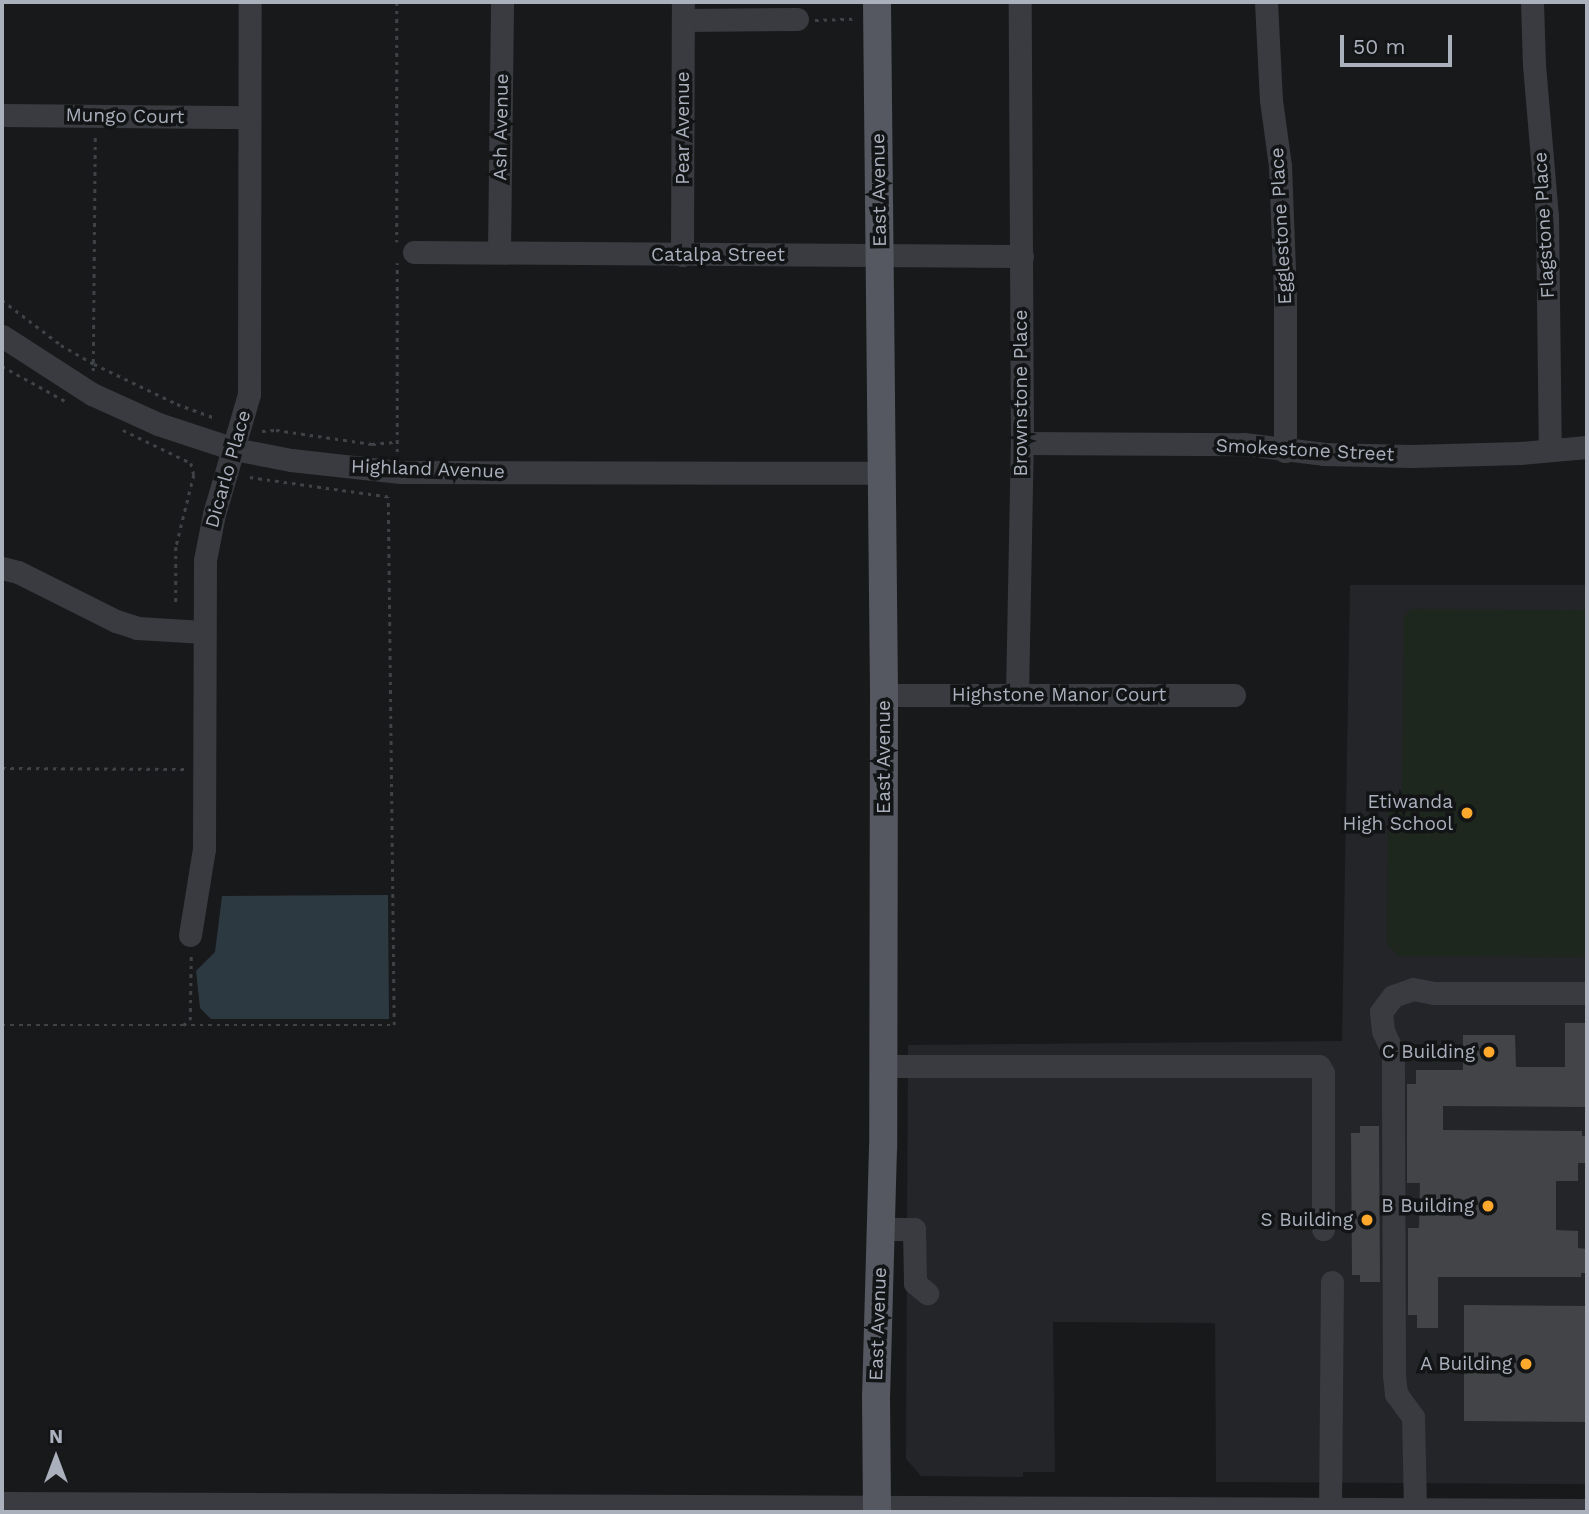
<!DOCTYPE html>
<html>
<head>
<meta charset="utf-8">
<style>
  body { margin:0 }
  #map { position:relative; width:1589px; height:1514px; overflow:hidden; background:#18191b; font-family:"Work Sans",sans-serif }
  div>[style] { position:absolute }
  [style*='--x'] { left:calc(var(--x)*1px); top:calc(var(--y)*1px); width:calc(var(--w)*1px); rotate:calc(var(--a)*1deg) }
  .built>* { inset:0; background:#242528 }
  .green>* { inset:0; background:#1e271e }
  .water>* { inset:0; background:#2d3941 }
  .building>* { inset:0; background:#424448 }
  .path>* { height:2.5px; margin-top:-1.25px; transform-origin:0; background:repeating-linear-gradient(90deg,#3f4247 0 3.5px,transparent 0 8.5px) }
  .minor>* { height:23px; margin:-11.5px; padding:0 11.5px; transform-origin:11.5px; border-radius:11.5px; background:#393b40 }
  .major>* { height:28px; margin:-14px; padding:0 14px; transform-origin:14px; border-radius:14px; background:#555860 }
  .dots>* { width:19px; height:19px; translate:-50% -50%; box-sizing:border-box; border:4px solid #131416; border-radius:50% }
  span { translate:-50% -50%; white-space:nowrap; text-align:center; line-height:1.15; -webkit-text-stroke:7px #131416; paint-order:stroke }
  .street-label { font-size:19px; color:#aab0bc }
  .poi-label { font-size:19px; color:#aab0bc }
  .right { translate:-100% -50%; text-align:right }
  .frame { position:absolute; inset:0; border:4px solid #aab0bc; pointer-events:none }
  .north { position:absolute; left:21px; top:1423px; width:70px; height:70px; -webkit-text-stroke:5px #131416; paint-order:stroke; rotate:0deg; font-size:19px; font-weight:700; line-height:28px; text-align:center; color:#aab0bc }
  .north::after { content:''; display:block; margin:auto; width:24px; height:32px; background:#aab0bc; clip-path:polygon(50% 0,100% 100%,50% 72%,0 100%) }
  .scale { position:absolute; left:1340px; top:35px; width:112px; height:32px; box-sizing:border-box; border:4px solid #aab0bc; border-top:0; padding-left:9px; font-size:21px; line-height:24px; white-space:nowrap; color:#aab0bc; -webkit-text-stroke:5px #131416; paint-order:stroke }
</style>
</head>
<body>
<div id="map">
  <div class="built">
    <div style="clip-path:polygon(1350px 585px,1587px 585px,1587px 1484px,1216px 1482px,1215px 1323px,1053px 1322px,1055px 1472px,1023px 1472px,1023px 1477px,921px 1476px,906px 1459px,908px 1045px,1342px 1041px)"></div>
  </div>
  <div class="green">
    <div style="clip-path:polygon(1411px 609px,1587px 610px,1587px 957px,1399px 956px,1387px 944px,1388px 800px,1402px 800px,1404px 617px)"></div>
  </div>
  <div class="water">
    <div style="clip-path:polygon(388px 895px,389px 1019px,211px 1019px,200px 1008px,196px 971px,215px 952px,222px 896px)"></div>
  </div>
  <div class="building">
    <div style="clip-path:polygon(1565px 1023px,1587px 1023px,1587px 1107px,1443px 1106px,1443px 1130px,1582px 1131px,1582px 1136px,1587px 1136px,1587px 1163px,1578px 1163px,1578px 1181px,1556px 1181px,1556px 1230px,1578px 1231px,1578px 1248px,1587px 1249px,1587px 1273px,1581px 1273px,1581px 1277px,1438px 1277px,1438px 1328px,1417px 1328px,1417px 1315px,1408px 1315px,1408px 1228px,1419px 1228px,1420px 1183px,1407px 1183px,1407px 1084px,1416px 1084px,1416px 1070px,1463px 1070px,1463px 1035px,1515px 1035px,1516px 1067px,1565px 1067px)"></div>
    <div style="clip-path:polygon(1360px 1126px,1379px 1126px,1380px 1282px,1360px 1282px,1360px 1275px,1352px 1275px,1351px 1133px,1360px 1133px)"></div>
    <div style="clip-path:polygon(1464px 1305px,1587px 1306px,1587px 1422px,1464px 1421px)"></div>
  </div>
  <div class="path">
    <div style="--x:397;--y:2;--w:240;--a:90"></div>
    <div style="--x:815;--y:20;--w:38;--a:-2"></div>
    <div style="--x:2;--y:300;--w:74;--a:37.3"></div>
    <div style="--x:61;--y:345;--w:38;--a:30"></div>
    <div style="--x:94;--y:364;--w:92;--a:25.7"></div>
    <div style="--x:177;--y:404;--w:38;--a:20"></div>
    <div style="--x:2;--y:366;--w:74;--a:29"></div>
    <div style="--x:93;--y:371;--w:238;--a:-89.5"></div>
    <div style="--x:123;--y:430;--w:76;--a:25.9"></div>
    <div style="--x:191;--y:463;--w:12;--a:76"></div>
    <div style="--x:194;--y:475;--w:74;--a:104"></div>
    <div style="--x:176;--y:547;--w:59;--a:90"></div>
    <div style="--x:262;--y:431;--w:14;--a:-4"></div>
    <div style="--x:276;--y:430;--w:97;--a:8.3"></div>
    <div style="--x:372;--y:444;--w:25;--a:-5"></div>
    <div style="--x:397;--y:452;--w:189;--a:-90"></div>
    <div style="--x:2;--y:768;--w:184;--a:0.3"></div>
    <div style="--x:2;--y:1025;--w:181;--a:0"></div>
    <div style="--x:183;--y:1025;--w:9;--a:-36"></div>
    <div style="--x:190;--y:1020;--w:66;--a:-89.1"></div>
    <div style="--x:183;--y:1025;--w:211;--a:0"></div>
    <div style="--x:394;--y:1025;--w:528;--a:-90.65"></div>
    <div style="--x:388;--y:497;--w:143;--a:-172"></div>
  </div>
  <div class="minor">
    <div style="--x:1266;--y:2;--w:98;--a:87.1"></div>
    <div style="--x:1271;--y:100;--w:67;--a:82.2"></div>
    <div style="--x:1280;--y:166;--w:132;--a:87.8"></div>
    <div style="--x:1285;--y:298;--w:153;--a:90"></div>
    <div style="--x:1532;--y:2;--w:63;--a:88.2"></div>
    <div style="--x:1534;--y:65;--w:152;--a:85.1"></div>
    <div style="--x:1547;--y:216;--w:232;--a:89.3"></div>
    <div style="--x:683;--y:20;--w:114;--a:-0.5"></div>
    <div style="--x:2;--y:115;--w:247;--a:0.5"></div>
    <div style="--x:414;--y:252;--w:608;--a:0.38"></div>
    <div style="--x:499;--y:252;--w:250;--a:-89.3"></div>
    <div style="--x:682;--y:255;--w:253;--a:-89.8"></div>
    <div style="--x:2;--y:336;--w:107;--a:32.8"></div>
    <div style="--x:92;--y:394;--w:72;--a:24.4"></div>
    <div style="--x:158;--y:424;--w:80;--a:18.2"></div>
    <div style="--x:234;--y:449;--w:58;--a:10.9"></div>
    <div style="--x:291;--y:460;--w:110;--a:6.3"></div>
    <div style="--x:400;--y:472;--w:483;--a:0.1"></div>
    <div style="--x:1022;--y:443;--w:222;--a:0.3"></div>
    <div style="--x:1244;--y:444;--w:81;--a:7.1"></div>
    <div style="--x:1324;--y:454;--w:87;--a:1.3"></div>
    <div style="--x:1411;--y:456;--w:109;--a:-1.6"></div>
    <div style="--x:1520;--y:453;--w:67;--a:-5.1"></div>
    <div style="--x:2;--y:568;--w:16;--a:14"></div>
    <div style="--x:18;--y:572;--w:110;--a:26.6"></div>
    <div style="--x:116;--y:621;--w:22;--a:18"></div>
    <div style="--x:137;--y:628;--w:67;--a:3.4"></div>
    <div style="--x:884;--y:695;--w:350;--a:0"></div>
    <div style="--x:1017;--y:695;--w:252;--a:-88.9"></div>
    <div style="--x:1022;--y:443;--w:441;--a:-90.3"></div>
    <div style="--x:190;--y:935;--w:87;--a:-80.8"></div>
    <div style="--x:204;--y:849;--w:289;--a:-89.8"></div>
    <div style="--x:205;--y:560;--w:47;--a:-78.9"></div>
    <div style="--x:214;--y:514;--w:125;--a:-73.7"></div>
    <div style="--x:249;--y:394;--w:392;--a:-89.9"></div>
    <div style="--x:883;--y:1066;--w:436;--a:0"></div>
    <div style="--x:1319;--y:1066;--w:8;--a:60"></div>
    <div style="--x:1323;--y:1073;--w:156;--a:90"></div>
    <div style="--x:881;--y:1229;--w:33;--a:0"></div>
    <div style="--x:914;--y:1229;--w:54;--a:88.9"></div>
    <div style="--x:915;--y:1283;--w:16;--a:40"></div>
    <div style="--x:2;--y:1503;--w:1585;--a:0.25"></div>
    <div style="--x:1330;--y:1509;--w:227;--a:-89.5"></div>
    <div style="--x:1415;--y:1509;--w:92;--a:-91.2"></div>
    <div style="--x:1413;--y:1417;--w:29;--a:-126"></div>
    <div style="--x:1396;--y:1394;--w:19;--a:-96"></div>
    <div style="--x:1394;--y:1375;--w:322;--a:-90.2"></div>
    <div style="--x:1393;--y:1053;--w:24;--a:-114"></div>
    <div style="--x:1383;--y:1031;--w:19;--a:-96"></div>
    <div style="--x:1381;--y:1012;--w:20;--a:-53"></div>
    <div style="--x:1393;--y:996;--w:21;--a:-19"></div>
    <div style="--x:1413;--y:989;--w:20;--a:11"></div>
    <div style="--x:1433;--y:993;--w:154;--a:0"></div>
  </div>
  <div class="major">
    <div style="--x:877;--y:2;--w:693;--a:89.42"></div>
    <div style="--x:884;--y:695;--w:453;--a:90.1"></div>
    <div style="--x:883;--y:1148;--w:248;--a:91.6"></div>
    <div style="--x:876;--y:1396;--w:116;--a:89.5"></div>
  </div>
  <div class="dots">
    <div style="left:1467px;top:813px;background:#ffa92c"></div>
    <div style="left:1489px;top:1052px;background:#ffa92c"></div>
    <div style="left:1488px;top:1206px;background:#ffa92c"></div>
    <div style="left:1367px;top:1220px;background:#ffa92c"></div>
    <div style="left:1526px;top:1364px;background:#ffa92c"></div>
  </div>
  <div class="street-label">
    <span style="left:125px;top:116px;rotate:1deg">Mungo Court</span>
    <span style="left:501px;top:127px;rotate:-89deg">Ash Avenue</span>
    <span style="left:683px;top:128px;rotate:-90deg">Pear Avenue</span>
    <span style="left:879px;top:190px;rotate:-91deg">East Avenue</span>
    <span style="left:1544px;top:225px;rotate:-93deg">Flagstone Place</span>
    <span style="left:1281px;top:226px;rotate:-93deg">Egglestone Place</span>
    <span style="left:718px;top:255px">Catalpa Street</span>
    <span style="left:1021px;top:393px;rotate:-90deg">Brownstone Place</span>
    <span style="left:1305px;top:450px;rotate:3deg">Smokestone Street</span>
    <span style="left:228px;top:469px;rotate:-74deg">Dicarlo Place</span>
    <span style="left:428px;top:469px;rotate:2deg">Highland Avenue</span>
    <span style="left:1059px;top:695px">Highstone Manor Court</span>
    <span style="left:884px;top:757px;rotate:-90deg">East Avenue</span>
    <span style="left:878px;top:1324px;rotate:-88deg">East Avenue</span>
  </div>
  <div class="poi-label">
    <span class="right" style="left:1453px;top:813px">Etiwanda<br>High School</span>
    <span class="right" style="left:1475px;top:1052px">C Building</span>
    <span class="right" style="left:1474px;top:1206px">B Building</span>
    <span class="right" style="left:1353px;top:1220px">S Building</span>
    <span class="right" style="left:1512px;top:1364px">A Building</span>
  </div>
  <div class="frame"></div>
  <div class="north">N</div>
  <div class="scale">50 m</div>
</div>
</body>
</html>
